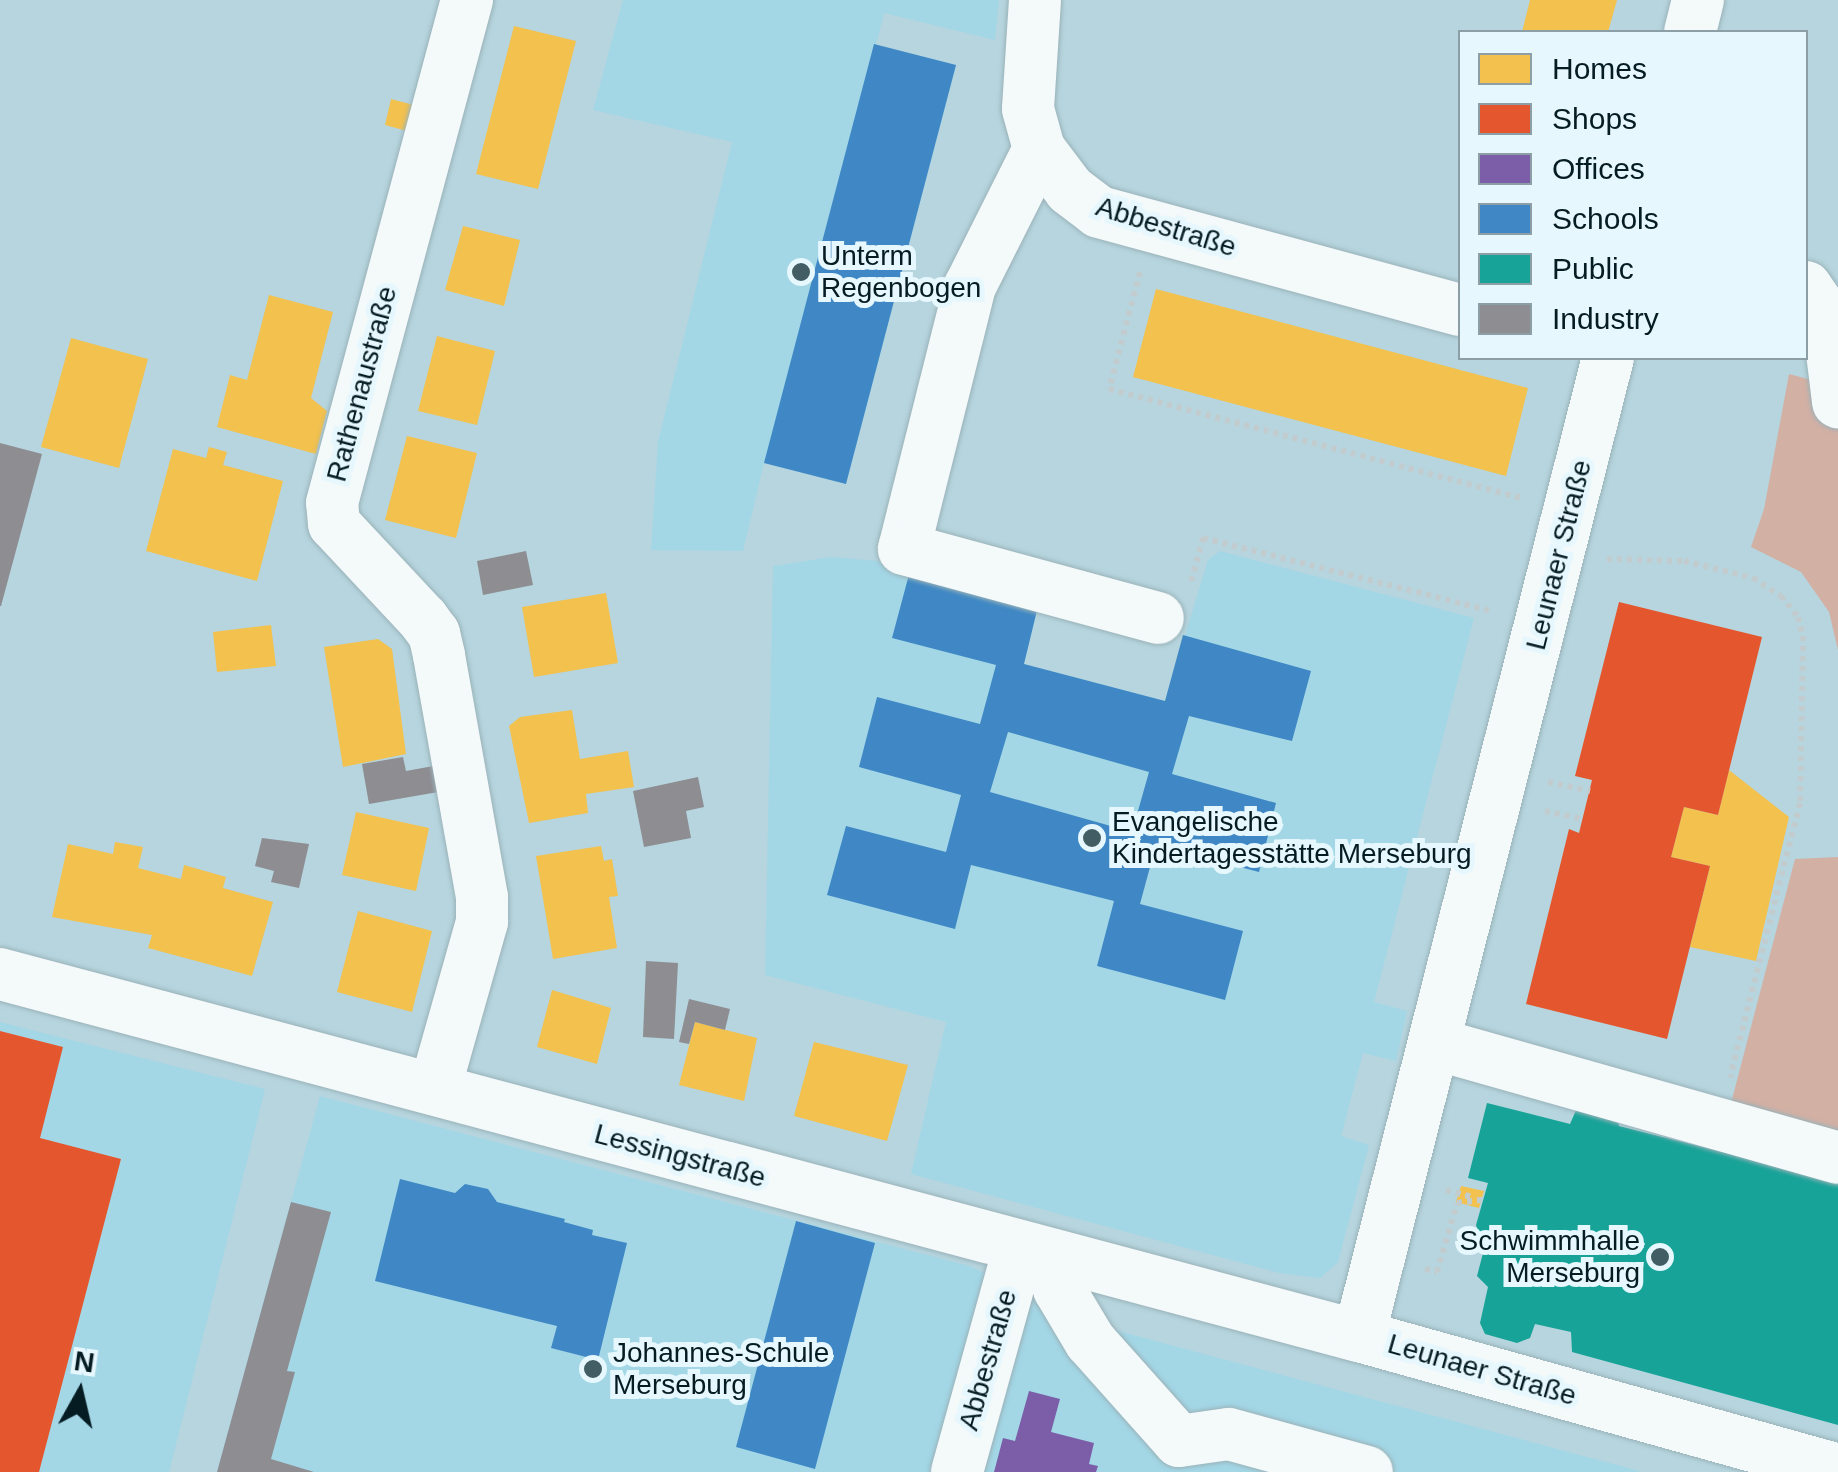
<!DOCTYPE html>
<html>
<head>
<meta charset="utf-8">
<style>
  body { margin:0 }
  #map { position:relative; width:1838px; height:1472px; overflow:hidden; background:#b6d5de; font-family:Arial,sans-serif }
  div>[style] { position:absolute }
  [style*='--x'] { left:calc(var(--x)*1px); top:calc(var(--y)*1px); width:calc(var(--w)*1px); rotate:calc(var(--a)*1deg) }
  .built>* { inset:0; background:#a3d7e6 }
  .green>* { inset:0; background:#d3b0a4 }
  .homes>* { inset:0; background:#f2c14e }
  .shops>* { inset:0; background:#e4572e }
  .offices>* { inset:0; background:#7b5ea7 }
  .schools>* { inset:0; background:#3f88c5 }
  .public>* { inset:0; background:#17a398 }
  .industry>* { inset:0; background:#8d8d92 }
  .path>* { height:6px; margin-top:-3px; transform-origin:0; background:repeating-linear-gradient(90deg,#c2cccf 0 5px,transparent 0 10px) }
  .roads { filter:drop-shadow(0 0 2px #9ab2b9) drop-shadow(0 0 2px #9ab2b9) }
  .minor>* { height:52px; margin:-26px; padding:0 26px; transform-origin:26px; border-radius:26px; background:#f4f9fa }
  .dots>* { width:28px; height:28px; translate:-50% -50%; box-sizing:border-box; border:5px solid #e6f7fd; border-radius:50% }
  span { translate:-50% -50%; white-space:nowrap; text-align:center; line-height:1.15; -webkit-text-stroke:10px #e6f7fd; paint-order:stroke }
  .street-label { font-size:28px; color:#051c23 }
  .poi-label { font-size:28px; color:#051c23 }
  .left { translate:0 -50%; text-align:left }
  .right { translate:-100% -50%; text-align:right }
  .legend { position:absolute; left:1458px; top:30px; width:350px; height:330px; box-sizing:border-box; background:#e6f7fd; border:2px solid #8c9fa6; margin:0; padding:12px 18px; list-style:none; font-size:30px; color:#051c23 }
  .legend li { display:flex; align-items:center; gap:20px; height:50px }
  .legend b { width:50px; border:2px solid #8c9fa6 }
  .north { position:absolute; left:30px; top:1342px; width:100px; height:100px; -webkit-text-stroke:8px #e6f7fd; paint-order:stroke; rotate:8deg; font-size:28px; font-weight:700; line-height:40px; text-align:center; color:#051c23 }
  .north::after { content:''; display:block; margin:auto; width:35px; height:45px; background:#051c23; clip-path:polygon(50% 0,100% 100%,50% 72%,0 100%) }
</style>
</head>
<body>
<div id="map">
  <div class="built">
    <div style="clip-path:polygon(623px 0,999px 0,995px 40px,884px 13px,876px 45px,956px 65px,846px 484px,764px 463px,743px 551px,651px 550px,658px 442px,732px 142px,593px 110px)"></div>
    <div style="clip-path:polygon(1220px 551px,1474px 618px,1374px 1002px,1407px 1011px,1396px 1061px,1363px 1053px,1341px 1136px,1369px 1145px,1338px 1262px,1320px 1278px,1279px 1273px,911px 1174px,946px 1022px,765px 975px,773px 566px,832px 557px,877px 561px,1040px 598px,1024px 664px,1165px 701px,1208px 560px)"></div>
    <div style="clip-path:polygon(0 1022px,265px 1089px,169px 1472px,0 1472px)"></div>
    <div style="clip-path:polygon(320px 1096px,969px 1266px,1107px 1328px,1643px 1472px,217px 1472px)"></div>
  </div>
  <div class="green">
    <div style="clip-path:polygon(1789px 374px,1838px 387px,1838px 650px,1829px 612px,1801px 572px,1751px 547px,1764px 509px)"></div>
    <div style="clip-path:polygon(1838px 857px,1838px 1142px,1730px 1107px,1795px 859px)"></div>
  </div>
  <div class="homes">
    <div style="clip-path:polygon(1530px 0,1617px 0,1608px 32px,1522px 32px)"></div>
    <div style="clip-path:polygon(514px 26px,576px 41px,538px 189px,476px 174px)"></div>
    <div style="clip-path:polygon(391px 99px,425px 108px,418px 134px,385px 125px)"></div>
    <div style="clip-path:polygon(463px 226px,520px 240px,504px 306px,445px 290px)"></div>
    <div style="clip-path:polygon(1156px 289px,1528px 388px,1506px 476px,1133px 377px)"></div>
    <div style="clip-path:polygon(269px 295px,333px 312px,311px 398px,327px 411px,316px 454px,217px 427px,230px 375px,247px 380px)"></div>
    <div style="clip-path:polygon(437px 336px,495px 351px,477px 425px,418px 411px)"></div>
    <div style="clip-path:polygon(71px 338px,148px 359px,119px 468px,41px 447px)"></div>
    <div style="clip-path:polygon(407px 436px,477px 453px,456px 538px,385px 520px)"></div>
    <div style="clip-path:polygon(209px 447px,227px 452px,223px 465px,283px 481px,257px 581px,146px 551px,173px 449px,206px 458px)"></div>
    <div style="clip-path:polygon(606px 593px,618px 663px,534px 677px,522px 607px)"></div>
    <div style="clip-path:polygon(271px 625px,276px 666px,217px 672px,213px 632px)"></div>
    <div style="clip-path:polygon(378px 639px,392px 649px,406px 754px,343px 767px,324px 647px)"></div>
    <div style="clip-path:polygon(572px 710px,580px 759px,628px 751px,634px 787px,586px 794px,588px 813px,529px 823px,509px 726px,520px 717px)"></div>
    <div style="clip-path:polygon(1729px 770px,1789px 817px,1756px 961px,1690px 947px,1710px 866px,1671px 857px,1684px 807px,1718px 815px)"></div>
    <div style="clip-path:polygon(356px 812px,429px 828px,416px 891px,342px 875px)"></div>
    <div style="clip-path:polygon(115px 842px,143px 847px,138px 868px,181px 879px,184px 865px,226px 877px,223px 888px,273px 902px,252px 976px,148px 948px,152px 935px,52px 917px,68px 844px,113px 854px)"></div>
    <div style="clip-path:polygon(601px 846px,604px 861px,612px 859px,618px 896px,609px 897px,617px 948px,553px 959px,536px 856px)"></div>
    <div style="clip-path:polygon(358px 911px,432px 931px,412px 1012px,337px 992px)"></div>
    <div style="clip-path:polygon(552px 990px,611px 1008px,597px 1064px,537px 1047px)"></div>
    <div style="clip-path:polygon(695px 1022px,757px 1038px,744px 1101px,679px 1085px)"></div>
    <div style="clip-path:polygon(814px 1042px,908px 1065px,887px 1141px,794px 1116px)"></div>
    <div style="clip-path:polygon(1461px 1186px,1484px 1191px,1479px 1208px,1456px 1202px)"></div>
  </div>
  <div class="shops">
    <div style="clip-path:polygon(1619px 602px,1762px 637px,1718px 815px,1684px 807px,1671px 857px,1710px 866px,1667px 1039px,1526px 1004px,1569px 829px,1579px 833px,1592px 780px,1575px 776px)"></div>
    <div style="clip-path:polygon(0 1031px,63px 1047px,40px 1138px,121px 1159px,39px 1472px,0 1472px)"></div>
  </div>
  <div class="offices">
    <div style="clip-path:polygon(1029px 1391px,1060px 1399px,1051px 1432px,1094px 1443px,1089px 1464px,1098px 1466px,1096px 1472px,994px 1472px,1003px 1438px,1015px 1441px)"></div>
  </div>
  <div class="schools">
    <div style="clip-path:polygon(874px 44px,956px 65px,846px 484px,764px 463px)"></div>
    <div style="clip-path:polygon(evenodd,911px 567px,1040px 598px,1024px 664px,1165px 701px,1183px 635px,1311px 671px,1292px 741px,1189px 716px,1172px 774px,1276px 803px,1259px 872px,1156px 845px,1140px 904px,1243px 931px,1225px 1000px,1097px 966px,1114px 901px,971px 865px,955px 929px,827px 895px,846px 826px,946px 852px,961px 795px,859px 767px,877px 697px,980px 724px,996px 665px,892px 638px,911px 567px,1008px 732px,1149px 772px,1132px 832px,990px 792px,1008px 732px)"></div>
    <div style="clip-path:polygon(400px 1179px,455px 1193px,465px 1184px,488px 1189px,497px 1202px,565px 1219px,564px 1222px,593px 1230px,592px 1235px,627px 1243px,598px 1360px,551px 1348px,557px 1326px,375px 1281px)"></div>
    <div style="clip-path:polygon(796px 1221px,875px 1243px,815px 1469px,736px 1447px)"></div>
  </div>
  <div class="public">
    <div style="clip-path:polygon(1487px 1103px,1570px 1124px,1577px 1108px,1618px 1121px,1619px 1126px,1838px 1181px,1838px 1425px,1572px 1352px,1571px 1332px,1535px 1324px,1530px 1338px,1517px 1343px,1485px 1334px,1480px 1323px,1488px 1287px,1477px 1276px,1487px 1238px,1479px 1234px,1476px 1225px,1488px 1183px,1468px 1178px)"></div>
  </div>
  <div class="industry">
    <div style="clip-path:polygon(0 443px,42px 454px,1px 606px,0 606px)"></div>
    <div style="clip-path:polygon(526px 551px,533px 585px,483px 595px,477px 561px)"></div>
    <div style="clip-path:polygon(403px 757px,406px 771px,439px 765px,444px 791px,369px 804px,362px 764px)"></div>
    <div style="clip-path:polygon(698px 777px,704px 807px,686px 811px,691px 838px,644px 847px,633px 791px)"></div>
    <div style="clip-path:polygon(262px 838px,309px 844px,299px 888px,271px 882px,274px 871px,255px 866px)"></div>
    <div style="clip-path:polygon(646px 961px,678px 963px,674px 1039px,643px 1037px)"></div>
    <div style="clip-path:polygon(689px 999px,730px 1009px,725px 1030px,695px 1022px,689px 1044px,679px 1042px)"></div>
    <div style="clip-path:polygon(291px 1202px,331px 1212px,287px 1371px,295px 1372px,271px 1459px,314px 1472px,217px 1472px)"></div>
  </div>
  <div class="path">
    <div style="--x:1140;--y:272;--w:121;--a:104.8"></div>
    <div style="--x:1109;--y:389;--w:426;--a:14.8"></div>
    <div style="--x:1607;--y:559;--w:77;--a:1.5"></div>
    <div style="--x:1684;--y:561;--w:71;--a:13.8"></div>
    <div style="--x:1753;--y:578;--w:33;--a:33"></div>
    <div style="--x:1781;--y:596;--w:27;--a:51"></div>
    <div style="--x:1798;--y:617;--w:20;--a:75"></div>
    <div style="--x:1803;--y:636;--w:167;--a:91"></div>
    <div style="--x:1800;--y:803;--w:283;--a:104.3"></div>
    <div style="--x:1191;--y:581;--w:45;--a:-74.4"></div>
    <div style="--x:1203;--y:538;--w:298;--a:14.2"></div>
    <div style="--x:1548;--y:782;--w:43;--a:12.1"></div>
    <div style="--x:1545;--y:811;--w:39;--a:12"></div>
    <div style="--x:1446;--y:1190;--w:28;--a:15"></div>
    <div style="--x:1425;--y:1269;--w:12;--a:14"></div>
    <div style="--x:1437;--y:1272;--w:72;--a:-73.8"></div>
    <div style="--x:1457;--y:1203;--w:26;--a:-7"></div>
  </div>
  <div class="roads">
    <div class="minor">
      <div style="--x:1035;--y:0;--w:109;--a:93.7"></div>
      <div style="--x:1028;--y:109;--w:41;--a:74.6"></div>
      <div style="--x:1039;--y:149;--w:51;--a:52.9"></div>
      <div style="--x:1070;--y:190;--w:36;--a:37"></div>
      <div style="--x:1099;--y:212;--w:374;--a:15.2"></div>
      <div style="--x:1690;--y:32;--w:33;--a:-76"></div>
      <div style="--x:1039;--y:149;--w:153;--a:116.7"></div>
      <div style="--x:970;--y:286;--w:271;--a:104.1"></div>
      <div style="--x:904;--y:549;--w:263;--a:15.2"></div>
      <div style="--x:1806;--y:287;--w:40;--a:56"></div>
      <div style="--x:1828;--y:320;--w:83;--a:83"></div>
      <div style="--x:0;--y:974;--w:1406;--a:14.92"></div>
      <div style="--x:1359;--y:1336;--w:497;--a:15.6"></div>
      <div style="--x:1436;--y:1044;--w:418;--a:15.8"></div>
      <div style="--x:435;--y:1088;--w:173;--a:-74.2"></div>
      <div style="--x:482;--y:922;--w:25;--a:-90"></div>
      <div style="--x:482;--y:897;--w:246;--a:-100.1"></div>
      <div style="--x:439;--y:655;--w:22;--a:-103"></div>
      <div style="--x:434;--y:634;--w:19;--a:-126"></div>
      <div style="--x:423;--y:619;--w:130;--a:-133.1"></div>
      <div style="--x:334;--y:524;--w:21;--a:-95"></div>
      <div style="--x:332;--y:503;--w:521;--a:-74.98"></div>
      <div style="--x:1055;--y:1257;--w:32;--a:83"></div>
      <div style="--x:1059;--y:1289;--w:61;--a:59.2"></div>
      <div style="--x:1090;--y:1341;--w:134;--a:48.3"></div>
      <div style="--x:1179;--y:1441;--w:50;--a:-8"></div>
      <div style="--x:1229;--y:1434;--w:143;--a:15.4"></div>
      <div style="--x:1359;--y:1336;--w:1009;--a:-75.72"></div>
      <div style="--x:957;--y:1472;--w:231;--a:-74.5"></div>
    </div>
  </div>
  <div class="dots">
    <div style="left:801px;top:272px;background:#435d64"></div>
    <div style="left:1092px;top:838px;background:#435d64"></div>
    <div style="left:1660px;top:1257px;background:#435d64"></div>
    <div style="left:593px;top:1369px;background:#435d64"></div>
  </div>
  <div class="street-label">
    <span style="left:1166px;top:227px;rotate:17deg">Abbestraße</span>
    <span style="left:362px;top:384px;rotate:-75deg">Rathenaustraße</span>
    <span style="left:1559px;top:555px;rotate:-76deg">Leunaer Straße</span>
    <span style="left:680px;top:1156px;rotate:15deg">Lessingstraße</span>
    <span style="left:988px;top:1360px;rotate:-74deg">Abbestraße</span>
    <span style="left:1482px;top:1370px;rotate:16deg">Leunaer Straße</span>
  </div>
  <div class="poi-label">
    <span class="left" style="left:821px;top:272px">Unterm<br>Regenbogen</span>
    <span class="left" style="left:1112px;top:838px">Evangelische<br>Kindertagesstätte Merseburg</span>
    <span class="right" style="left:1640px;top:1257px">Schwimmhalle<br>Merseburg</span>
    <span class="left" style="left:613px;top:1369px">Johannes-Schule<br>Merseburg</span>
  </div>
  <ul class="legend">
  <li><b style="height:28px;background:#f2c14e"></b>Homes</li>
  <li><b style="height:28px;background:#e4572e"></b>Shops</li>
  <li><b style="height:28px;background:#7b5ea7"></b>Offices</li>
  <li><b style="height:28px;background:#3f88c5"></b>Schools</li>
  <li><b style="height:28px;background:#17a398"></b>Public</li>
  <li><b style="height:28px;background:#8d8d92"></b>Industry</li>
  </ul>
  <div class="north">N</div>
</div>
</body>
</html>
